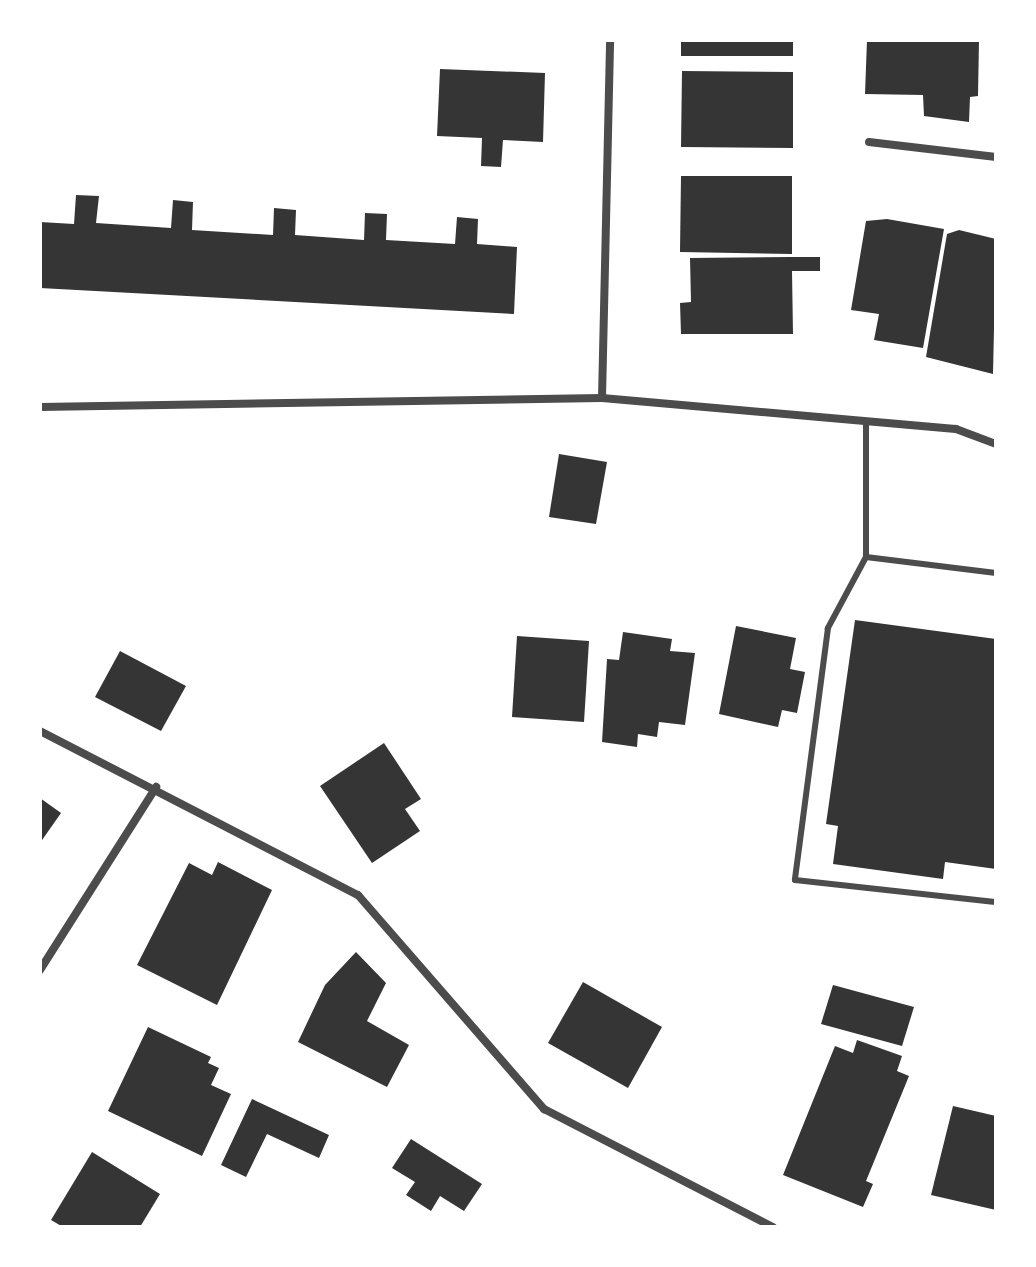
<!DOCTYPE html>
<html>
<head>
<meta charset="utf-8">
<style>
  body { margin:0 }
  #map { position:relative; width:1036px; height:1267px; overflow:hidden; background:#fff; font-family:Arial,sans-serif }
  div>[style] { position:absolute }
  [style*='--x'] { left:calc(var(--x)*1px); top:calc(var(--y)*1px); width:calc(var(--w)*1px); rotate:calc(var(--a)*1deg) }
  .building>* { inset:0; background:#353535 }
  .service>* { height:6px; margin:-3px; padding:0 3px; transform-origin:3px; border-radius:3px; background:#4c4c4c }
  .minor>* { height:8px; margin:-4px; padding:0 4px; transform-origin:4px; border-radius:4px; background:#4c4c4c }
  span { translate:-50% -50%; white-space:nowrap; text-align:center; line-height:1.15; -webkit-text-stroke:7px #fff; paint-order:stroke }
  .frame { position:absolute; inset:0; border:42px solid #fff; pointer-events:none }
</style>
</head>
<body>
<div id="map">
  <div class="building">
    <div style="clip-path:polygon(681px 40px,793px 40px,793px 56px,681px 56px)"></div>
    <div style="clip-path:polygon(867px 40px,979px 40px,978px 96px,970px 97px,969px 122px,924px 116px,923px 95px,865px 94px)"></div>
    <div style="clip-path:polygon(440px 69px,545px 73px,543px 142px,503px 140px,501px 167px,481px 166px,482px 138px,437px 136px)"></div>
    <div style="clip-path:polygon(682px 71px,793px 72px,793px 148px,681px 147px)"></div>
    <div style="clip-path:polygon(681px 176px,792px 176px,792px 254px,680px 252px)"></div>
    <div style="clip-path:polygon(76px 195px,99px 196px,96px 223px,171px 228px,173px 200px,193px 202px,192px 230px,273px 235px,274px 208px,296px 210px,295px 235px,364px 240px,365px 213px,387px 214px,386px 240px,455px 244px,457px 217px,478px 219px,477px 244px,517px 247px,514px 314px,40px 288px,40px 222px,74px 224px)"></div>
    <div style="clip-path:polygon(887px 219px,944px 229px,923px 348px,874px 340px,879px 314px,851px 310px,866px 221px)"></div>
    <div style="clip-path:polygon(959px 230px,996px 239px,993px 374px,926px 357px,947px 234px)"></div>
    <div style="clip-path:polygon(791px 257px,820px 257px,820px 271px,792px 271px,793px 334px,681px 334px,680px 303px,691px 302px,690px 258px)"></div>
    <div style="clip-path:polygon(559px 454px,607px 462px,596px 524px,549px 517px)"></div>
    <div style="clip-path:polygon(855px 620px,996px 639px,996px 869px,945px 862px,943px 879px,833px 864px,838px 826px,826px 824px)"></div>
    <div style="clip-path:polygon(736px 626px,796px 638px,790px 669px,805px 672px,797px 713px,782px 710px,778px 727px,719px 714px)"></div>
    <div style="clip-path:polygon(623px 632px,672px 639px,670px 651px,695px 653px,685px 725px,659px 722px,657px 737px,638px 734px,637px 747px,602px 742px,607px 659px,619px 660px)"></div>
    <div style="clip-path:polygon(517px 636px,589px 641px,584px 722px,512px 717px)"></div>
    <div style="clip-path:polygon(120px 651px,186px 686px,161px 731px,95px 697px)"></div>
    <div style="clip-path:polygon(384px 743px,421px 799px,405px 809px,420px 831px,372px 863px,320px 786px)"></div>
    <div style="clip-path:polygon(40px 798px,61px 813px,40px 843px)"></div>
    <div style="clip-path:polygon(218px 862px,272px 890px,217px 1005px,137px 965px,189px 863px,212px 875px)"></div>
    <div style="clip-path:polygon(356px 952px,386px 983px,367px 1021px,409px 1045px,387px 1087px,298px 1042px,325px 985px)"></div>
    <div style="clip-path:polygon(583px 982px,662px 1027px,628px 1088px,548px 1043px)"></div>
    <div style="clip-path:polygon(833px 985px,914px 1007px,902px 1046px,821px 1024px)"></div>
    <div style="clip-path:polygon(148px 1027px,211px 1057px,208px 1063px,219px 1068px,211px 1085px,231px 1094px,202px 1156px,108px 1111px)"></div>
    <div style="clip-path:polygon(857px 1040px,902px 1056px,897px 1071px,909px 1076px,866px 1181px,873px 1184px,863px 1207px,783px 1175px,835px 1046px,853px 1053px)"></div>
    <div style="clip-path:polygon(252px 1099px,329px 1135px,319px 1158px,267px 1134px,246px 1177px,221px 1165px)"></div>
    <div style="clip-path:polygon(953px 1106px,996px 1116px,996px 1210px,931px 1195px)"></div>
    <div style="clip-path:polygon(411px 1139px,482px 1184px,464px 1211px,440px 1196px,431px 1211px,406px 1195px,415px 1182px,392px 1168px)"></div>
    <div style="clip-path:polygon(92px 1152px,160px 1194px,140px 1227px,63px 1227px,51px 1220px)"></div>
  </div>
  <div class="service">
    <div style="--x:866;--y:421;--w:136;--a:90"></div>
    <div style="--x:866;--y:557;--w:131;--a:7"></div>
    <div style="--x:866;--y:557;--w:81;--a:118.2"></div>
    <div style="--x:828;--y:628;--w:254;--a:97.5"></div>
    <div style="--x:795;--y:880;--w:199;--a:6.3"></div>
  </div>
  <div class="minor">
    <div style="--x:869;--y:142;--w:128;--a:6.7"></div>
    <div style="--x:602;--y:398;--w:358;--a:-88.7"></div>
    <div style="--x:40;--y:407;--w:562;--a:-0.92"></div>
    <div style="--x:602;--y:398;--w:355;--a:5"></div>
    <div style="--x:956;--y:429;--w:43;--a:20.6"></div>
    <div style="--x:40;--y:731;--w:358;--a:27.3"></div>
    <div style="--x:358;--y:895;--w:284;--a:49"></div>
    <div style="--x:544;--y:1109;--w:258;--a:27.3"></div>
    <div style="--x:40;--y:970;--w:217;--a:-57.6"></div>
  </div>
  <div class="frame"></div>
</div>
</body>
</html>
